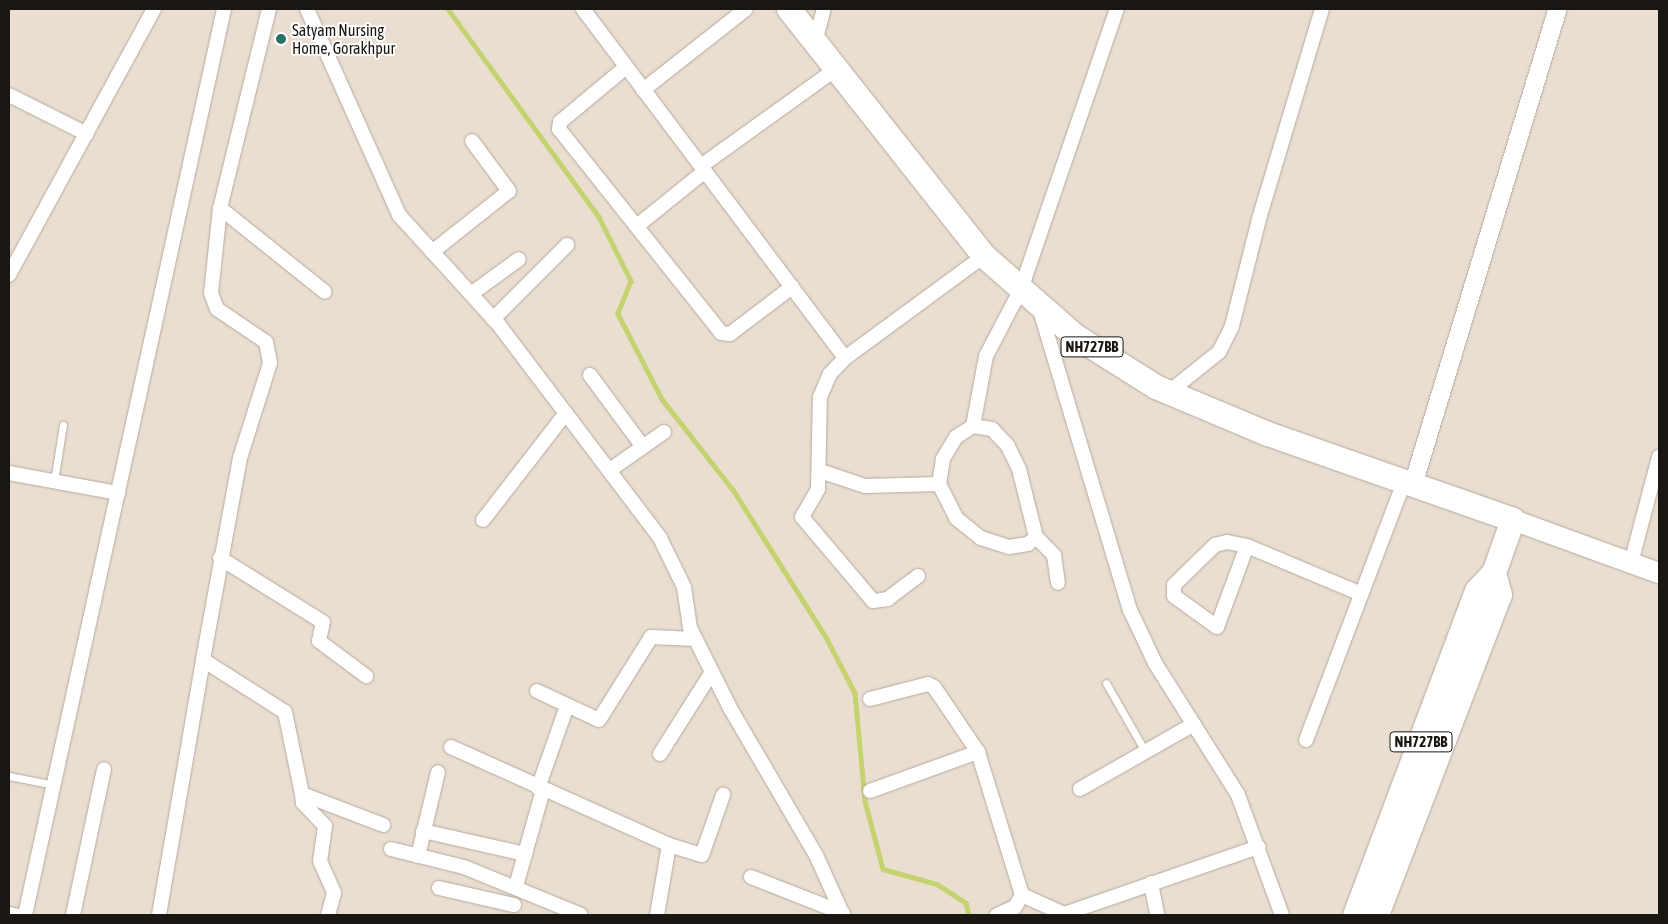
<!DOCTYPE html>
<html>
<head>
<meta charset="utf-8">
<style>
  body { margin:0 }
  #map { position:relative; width:1668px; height:924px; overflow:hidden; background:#eaded1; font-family:"Asap Condensed",sans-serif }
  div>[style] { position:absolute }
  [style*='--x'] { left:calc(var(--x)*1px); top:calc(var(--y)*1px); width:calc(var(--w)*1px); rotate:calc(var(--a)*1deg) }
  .stream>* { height:4.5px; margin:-2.25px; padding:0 2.25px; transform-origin:2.25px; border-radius:2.25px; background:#c5d270 }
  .roads { filter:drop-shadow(0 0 1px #b5a99d) drop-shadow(0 0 1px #b5a99d) }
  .service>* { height:7px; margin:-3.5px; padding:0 3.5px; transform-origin:3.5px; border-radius:3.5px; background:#fff }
  .minor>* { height:14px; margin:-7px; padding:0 7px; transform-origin:7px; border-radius:7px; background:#fff }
  .tertiary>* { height:18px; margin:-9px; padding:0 9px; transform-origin:9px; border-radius:9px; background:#fff }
  .secondary>* { height:20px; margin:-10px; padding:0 10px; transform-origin:10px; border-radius:10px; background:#fff }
  .trunk>* { height:24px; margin:-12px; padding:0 12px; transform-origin:12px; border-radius:12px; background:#fff }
  .dots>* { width:14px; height:14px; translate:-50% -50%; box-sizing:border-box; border:2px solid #fff; border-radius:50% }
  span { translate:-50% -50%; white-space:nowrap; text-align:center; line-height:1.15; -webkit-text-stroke:4px #fff; paint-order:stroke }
  .shield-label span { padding:1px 4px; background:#fff; border:1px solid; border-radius:4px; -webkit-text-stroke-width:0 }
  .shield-label { font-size:15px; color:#1a1612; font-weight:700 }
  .poi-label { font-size:16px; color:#1a1612 }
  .left { translate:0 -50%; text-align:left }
  .frame { position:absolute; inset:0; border:10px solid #1a1612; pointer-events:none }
</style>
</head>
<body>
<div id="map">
  <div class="stream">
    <div style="--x:448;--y:9;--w:257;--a:54"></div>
    <div style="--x:599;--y:217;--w:72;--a:63.4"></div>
    <div style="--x:631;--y:281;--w:35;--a:112"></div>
    <div style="--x:618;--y:314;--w:96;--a:62.6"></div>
    <div style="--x:662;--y:399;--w:117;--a:52"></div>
    <div style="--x:734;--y:491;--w:173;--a:57.8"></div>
    <div style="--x:826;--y:637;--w:63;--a:62.6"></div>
    <div style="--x:855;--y:693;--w:108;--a:84.7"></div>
    <div style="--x:865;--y:801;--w:70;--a:75.2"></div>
    <div style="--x:883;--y:869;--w:56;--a:15.5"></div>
    <div style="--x:937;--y:884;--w:35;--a:33"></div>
    <div style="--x:966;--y:903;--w:12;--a:76"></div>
  </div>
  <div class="roads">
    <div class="service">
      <div style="--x:54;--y:481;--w:57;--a:-80.9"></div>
      <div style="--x:1106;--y:683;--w:78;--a:60.2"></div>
      <div style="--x:9;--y:776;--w:46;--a:11.3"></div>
      <div style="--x:9;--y:910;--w:17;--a:13"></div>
    </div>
    <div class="minor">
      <div style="--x:269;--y:9;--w:205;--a:103.8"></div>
      <div style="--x:220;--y:208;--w:85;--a:96"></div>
      <div style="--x:211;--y:293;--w:17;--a:69"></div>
      <div style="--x:217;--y:309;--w:59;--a:34"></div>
      <div style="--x:266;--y:342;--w:21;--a:79"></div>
      <div style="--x:270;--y:363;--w:100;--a:107.5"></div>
      <div style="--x:240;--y:458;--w:205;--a:100.4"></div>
      <div style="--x:203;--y:660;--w:97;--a:32.4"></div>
      <div style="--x:285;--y:712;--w:84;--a:78.3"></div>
      <div style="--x:302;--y:794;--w:87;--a:20.9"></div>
      <div style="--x:307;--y:9;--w:226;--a:65.9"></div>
      <div style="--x:399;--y:215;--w:149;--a:47.7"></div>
      <div style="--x:499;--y:325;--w:267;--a:52.9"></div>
      <div style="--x:660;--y:538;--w:55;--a:63.9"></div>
      <div style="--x:684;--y:587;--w:41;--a:81.7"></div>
      <div style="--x:690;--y:628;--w:89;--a:63.4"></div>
      <div style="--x:730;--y:708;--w:170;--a:59.7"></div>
      <div style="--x:816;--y:855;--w:66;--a:65.8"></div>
      <div style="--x:583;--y:9;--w:436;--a:53.1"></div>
      <div style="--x:815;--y:42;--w:34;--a:-75"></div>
      <div style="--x:626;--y:67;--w:86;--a:140.2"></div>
      <div style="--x:560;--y:122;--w:7;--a:98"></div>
      <div style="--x:559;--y:129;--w:260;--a:51.5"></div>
      <div style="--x:721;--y:333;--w:9;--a:6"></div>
      <div style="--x:730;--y:334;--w:78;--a:-37.2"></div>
      <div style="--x:643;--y:90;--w:131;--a:-38.2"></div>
      <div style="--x:9;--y:95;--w:87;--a:26.6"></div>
      <div style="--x:701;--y:166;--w:166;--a:-35.7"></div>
      <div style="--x:220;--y:208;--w:134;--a:38.7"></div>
      <div style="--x:637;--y:226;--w:87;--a:-39"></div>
      <div style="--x:432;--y:252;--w:98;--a:-38.4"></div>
      <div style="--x:509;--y:191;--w:62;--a:-126.5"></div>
      <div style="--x:9;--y:275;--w:303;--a:-61.4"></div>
      <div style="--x:471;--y:294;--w:59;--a:-36.1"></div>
      <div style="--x:1039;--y:307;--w:316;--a:73.3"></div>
      <div style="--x:1130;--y:610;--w:59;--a:64.7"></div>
      <div style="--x:1155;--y:663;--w:156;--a:57.8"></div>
      <div style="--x:1238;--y:795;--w:128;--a:69.9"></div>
      <div style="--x:493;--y:319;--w:105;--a:-45"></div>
      <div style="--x:590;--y:375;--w:89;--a:53.6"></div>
      <div style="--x:1169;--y:392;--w:64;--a:-38.7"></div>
      <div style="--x:1219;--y:352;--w:29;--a:-63"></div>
      <div style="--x:1232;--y:326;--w:110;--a:-75.8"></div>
      <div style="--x:1259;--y:219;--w:219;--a:-73.3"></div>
      <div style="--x:973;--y:426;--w:71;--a:-79.5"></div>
      <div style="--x:986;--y:356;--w:76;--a:-62.4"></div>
      <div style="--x:1021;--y:289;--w:296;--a:-71.1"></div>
      <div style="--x:610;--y:470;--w:66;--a:-35.1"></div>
      <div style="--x:820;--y:471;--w:47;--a:18.4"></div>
      <div style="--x:865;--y:486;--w:74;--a:-1.5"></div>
      <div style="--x:939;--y:484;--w:38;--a:63"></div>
      <div style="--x:956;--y:518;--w:32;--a:39"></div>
      <div style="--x:981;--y:538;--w:29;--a:18"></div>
      <div style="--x:1009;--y:547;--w:19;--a:-9"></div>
      <div style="--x:1028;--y:544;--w:11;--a:-41"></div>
      <div style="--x:1036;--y:537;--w:70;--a:-104"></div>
      <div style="--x:1019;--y:469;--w:25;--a:-116"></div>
      <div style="--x:1008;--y:446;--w:23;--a:-133"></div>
      <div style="--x:992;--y:429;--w:19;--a:-171"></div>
      <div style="--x:973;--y:426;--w:20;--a:147"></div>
      <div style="--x:956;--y:437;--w:26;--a:121"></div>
      <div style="--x:943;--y:459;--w:25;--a:99"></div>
      <div style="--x:9;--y:473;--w:111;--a:10.4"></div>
      <div style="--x:483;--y:520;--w:135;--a:-52.2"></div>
      <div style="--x:1036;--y:537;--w:25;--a:45"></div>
      <div style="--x:1054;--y:555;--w:28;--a:82"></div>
      <div style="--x:1247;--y:546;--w:20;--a:-169"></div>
      <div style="--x:1227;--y:542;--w:12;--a:166"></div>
      <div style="--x:1215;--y:545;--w:57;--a:135.7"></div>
      <div style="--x:1174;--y:585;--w:11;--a:90"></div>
      <div style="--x:1174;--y:596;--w:53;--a:35.8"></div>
      <div style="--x:1217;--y:627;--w:86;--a:-69.7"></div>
      <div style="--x:1247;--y:546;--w:124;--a:22.8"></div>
      <div style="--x:220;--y:558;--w:121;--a:31.9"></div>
      <div style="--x:323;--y:622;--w:19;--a:102"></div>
      <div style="--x:319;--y:641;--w:59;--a:36.7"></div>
      <div style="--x:1631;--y:563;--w:110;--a:-75.2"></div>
      <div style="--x:918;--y:576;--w:38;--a:143"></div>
      <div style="--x:888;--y:599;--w:15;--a:172"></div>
      <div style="--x:873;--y:601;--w:110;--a:-130.2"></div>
      <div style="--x:802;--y:517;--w:32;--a:-60"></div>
      <div style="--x:818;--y:489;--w:92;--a:-88.8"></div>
      <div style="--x:820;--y:397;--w:25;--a:-67"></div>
      <div style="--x:830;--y:374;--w:22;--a:-47"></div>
      <div style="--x:845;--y:358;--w:172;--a:-36.3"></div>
      <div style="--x:537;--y:691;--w:68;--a:25.1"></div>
      <div style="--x:599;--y:720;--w:98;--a:-57.9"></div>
      <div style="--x:651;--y:637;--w:44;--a:2.6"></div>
      <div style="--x:870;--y:699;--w:60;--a:-14.5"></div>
      <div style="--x:928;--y:684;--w:7;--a:27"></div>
      <div style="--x:934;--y:687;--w:78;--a:55.9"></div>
      <div style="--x:978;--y:752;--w:150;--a:72.9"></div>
      <div style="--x:1022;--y:895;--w:14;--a:120"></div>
      <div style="--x:1015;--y:907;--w:20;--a:156"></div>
      <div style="--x:1306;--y:740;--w:276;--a:-69.2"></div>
      <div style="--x:451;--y:747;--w:239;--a:24.2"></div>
      <div style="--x:669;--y:845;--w:71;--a:99.7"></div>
      <div style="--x:660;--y:754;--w:97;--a:-57.6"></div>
      <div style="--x:538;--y:788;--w:87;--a:-70.5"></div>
      <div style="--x:1080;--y:789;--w:131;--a:-29.7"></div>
      <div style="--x:870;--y:791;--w:115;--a:-19.9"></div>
      <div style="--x:302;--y:794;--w:9;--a:84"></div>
      <div style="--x:303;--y:803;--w:32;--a:46"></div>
      <div style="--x:325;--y:826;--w:35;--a:98"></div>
      <div style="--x:320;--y:861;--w:35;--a:66"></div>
      <div style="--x:334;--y:893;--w:23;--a:105"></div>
      <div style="--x:423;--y:831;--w:105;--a:12.7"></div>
      <div style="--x:669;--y:845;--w:34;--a:17"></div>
      <div style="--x:702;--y:855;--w:64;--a:-70.7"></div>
      <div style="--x:391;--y:849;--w:75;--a:13.9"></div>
      <div style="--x:464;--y:867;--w:126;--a:22.3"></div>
      <div style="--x:418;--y:856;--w:86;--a:-76.6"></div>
      <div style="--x:751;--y:877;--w:99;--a:21.4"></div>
      <div style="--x:1151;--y:883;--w:33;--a:79"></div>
      <div style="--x:516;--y:886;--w:100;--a:-74.3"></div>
      <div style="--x:439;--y:888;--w:77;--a:12.8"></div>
      <div style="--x:1022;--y:895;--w:44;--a:24.2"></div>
      <div style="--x:25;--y:915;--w:928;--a:-77.61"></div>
      <div style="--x:73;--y:915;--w:149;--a:-78"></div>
      <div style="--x:159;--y:915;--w:259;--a:-80.2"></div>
      <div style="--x:1061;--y:915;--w:209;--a:-19"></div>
    </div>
    <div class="tertiary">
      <div style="--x:1413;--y:485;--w:498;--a:-73.1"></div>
    </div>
    <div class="secondary">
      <div style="--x:1513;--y:520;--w:155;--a:20"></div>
    </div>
    <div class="trunk">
      <div style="--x:789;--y:9;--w:315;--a:51.7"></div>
      <div style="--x:984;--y:256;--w:121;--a:41.3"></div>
      <div style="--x:1075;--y:336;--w:96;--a:32.2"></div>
      <div style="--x:1156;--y:387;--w:121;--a:22.8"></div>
      <div style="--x:1268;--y:434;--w:260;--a:19.3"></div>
      <div style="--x:1513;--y:520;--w:56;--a:109.7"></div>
      <div style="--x:1494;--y:573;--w:25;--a:133"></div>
      <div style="--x:1477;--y:591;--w:346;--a:110.6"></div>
      <div style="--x:1377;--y:915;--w:343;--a:-69"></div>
      <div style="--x:1500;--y:595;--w:23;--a:-105"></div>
    </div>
  </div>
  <div class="dots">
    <div style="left:281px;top:39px;background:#2a7168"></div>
  </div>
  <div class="shield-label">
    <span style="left:1092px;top:347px">NH727BB</span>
    <span style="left:1421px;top:742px">NH727BB</span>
  </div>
  <div class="poi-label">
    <span class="left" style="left:292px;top:39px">Satyam Nursing<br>Home, Gorakhpur</span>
  </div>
  <div class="frame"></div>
</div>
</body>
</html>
